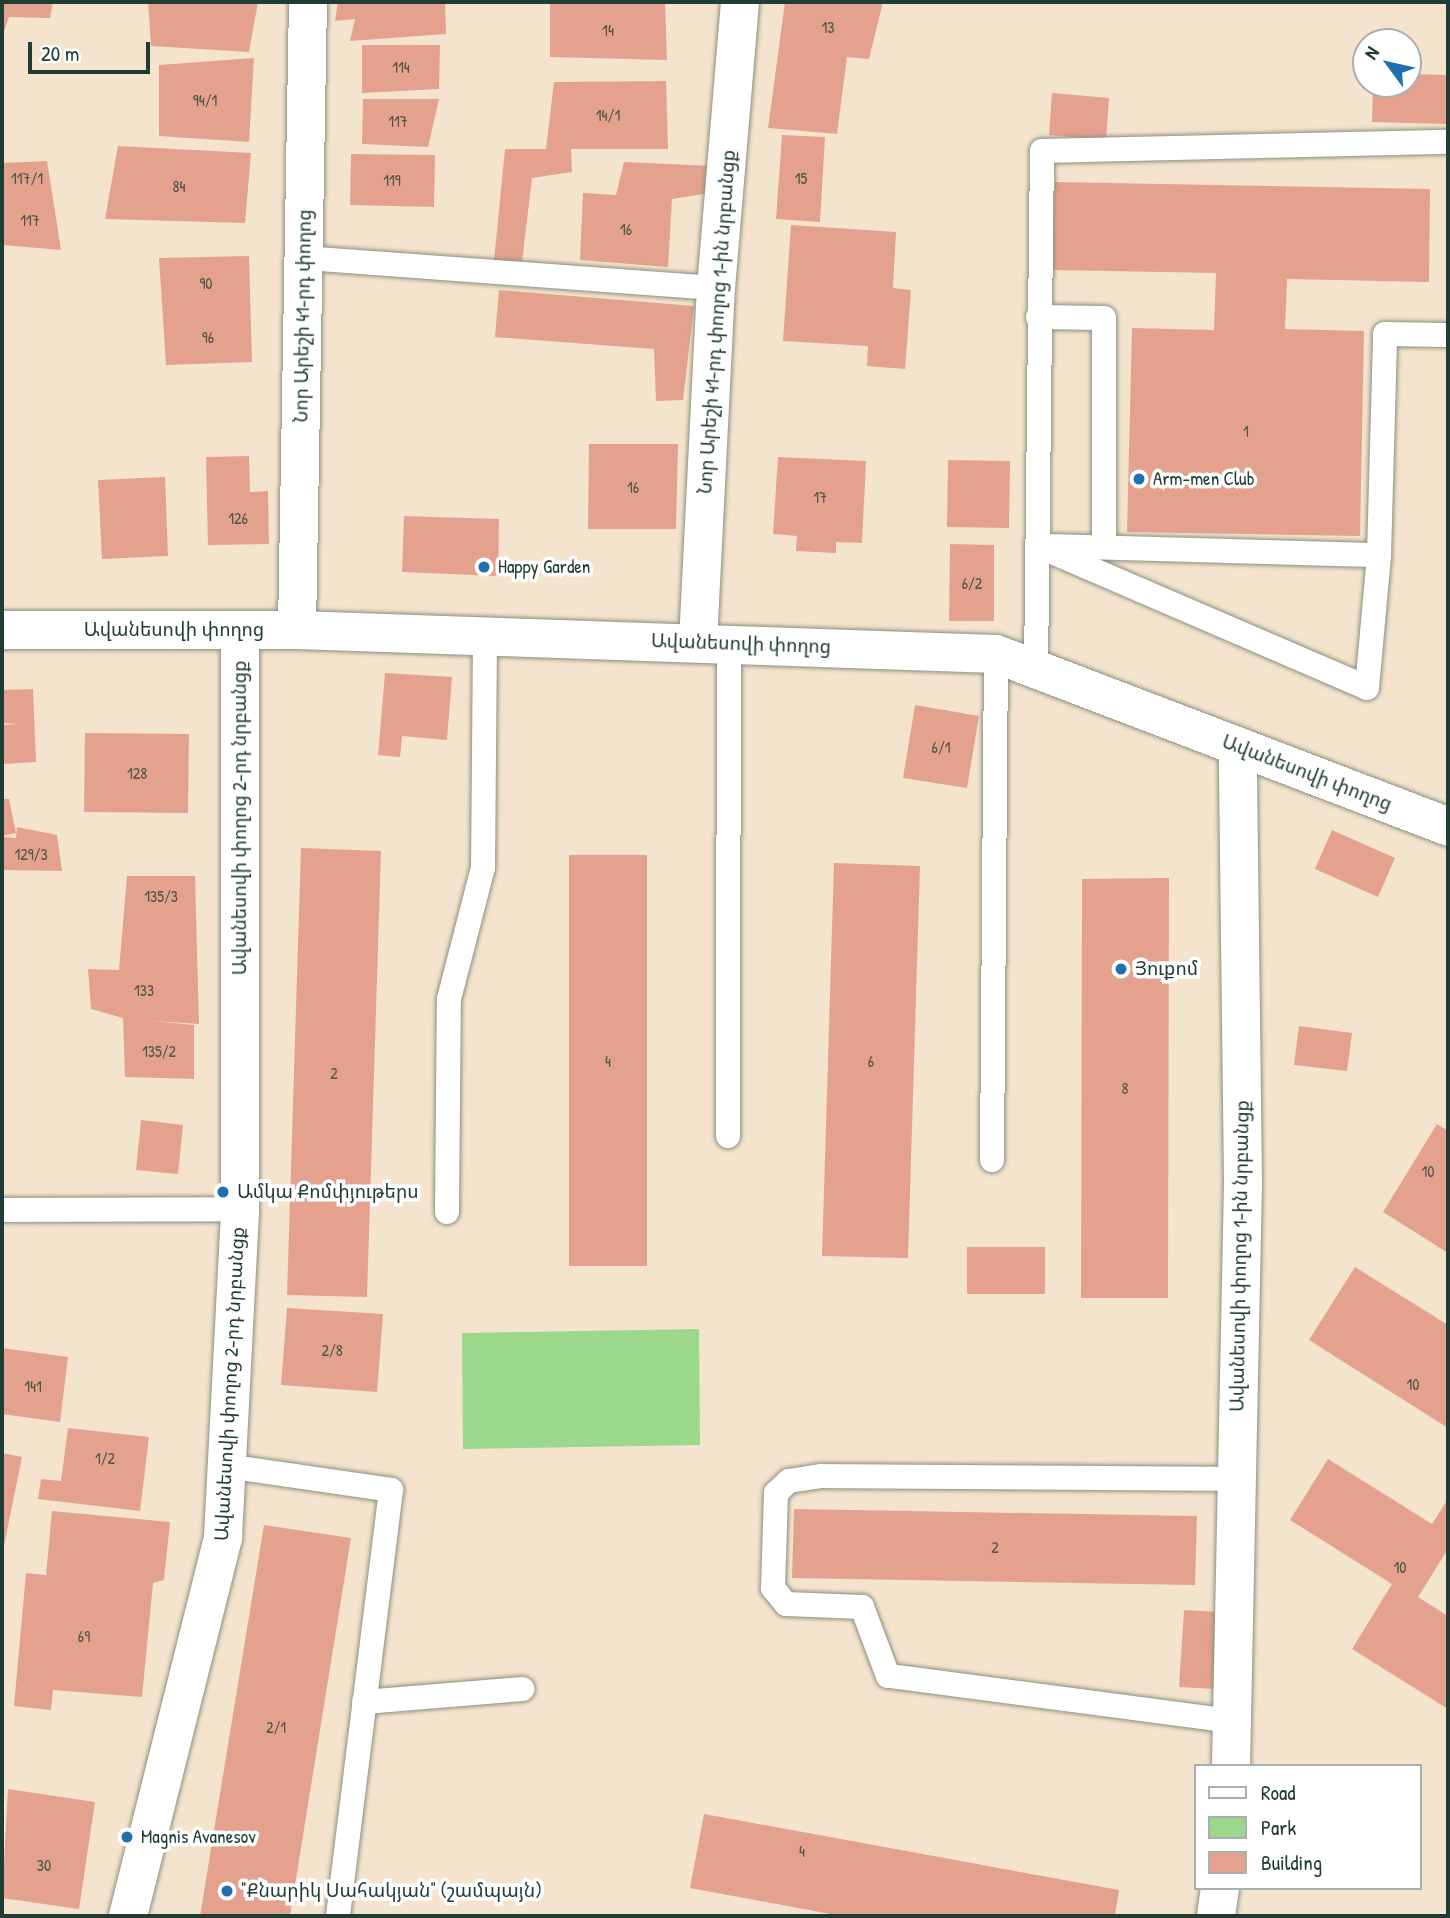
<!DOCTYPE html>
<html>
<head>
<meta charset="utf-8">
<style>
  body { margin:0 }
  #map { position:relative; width:1450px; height:1918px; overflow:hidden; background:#f5e4cd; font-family:"Patrick Hand","Noto Sans Armenian",sans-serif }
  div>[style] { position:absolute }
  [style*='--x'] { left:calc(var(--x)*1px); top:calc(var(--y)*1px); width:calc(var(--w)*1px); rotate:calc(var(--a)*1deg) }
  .green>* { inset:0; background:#9cd88b }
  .building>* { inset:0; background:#e4a28e }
  .roads { filter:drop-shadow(0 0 2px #8a9080) drop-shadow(0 0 2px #8a9080) }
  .service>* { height:24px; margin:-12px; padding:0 12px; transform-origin:12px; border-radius:12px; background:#fff }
  .minor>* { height:38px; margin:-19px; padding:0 19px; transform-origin:19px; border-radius:19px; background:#fff }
  .dots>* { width:19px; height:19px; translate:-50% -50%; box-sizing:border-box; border:4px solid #fff; border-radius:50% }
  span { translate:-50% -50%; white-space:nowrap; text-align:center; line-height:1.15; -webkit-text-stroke:7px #fff; paint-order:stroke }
  .number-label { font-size:16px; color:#50564a }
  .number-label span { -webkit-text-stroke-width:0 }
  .street-label { font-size:19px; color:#1f3d34 }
  .poi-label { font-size:19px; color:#1f3d34 }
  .left { translate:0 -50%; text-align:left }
  .frame { position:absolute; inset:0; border:4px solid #1f3d34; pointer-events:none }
  .legend { position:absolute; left:1194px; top:1764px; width:228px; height:126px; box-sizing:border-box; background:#fff; border:2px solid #a5b1ae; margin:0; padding:9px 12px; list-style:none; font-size:21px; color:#1f3d34 }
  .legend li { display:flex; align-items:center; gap:14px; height:35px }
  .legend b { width:35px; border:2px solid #a5b1ae }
  .north { position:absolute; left:1352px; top:28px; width:70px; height:70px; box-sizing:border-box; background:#fff; border:2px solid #a5b1ae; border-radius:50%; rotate:303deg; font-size:19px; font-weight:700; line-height:28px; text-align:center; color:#1f3d34 }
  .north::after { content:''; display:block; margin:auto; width:24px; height:32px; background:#1f6fb2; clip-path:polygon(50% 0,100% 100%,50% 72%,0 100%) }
  .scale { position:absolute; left:28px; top:42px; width:122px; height:32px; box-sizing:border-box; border:4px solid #1f3d34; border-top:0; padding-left:9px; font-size:21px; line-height:24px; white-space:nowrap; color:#1f3d34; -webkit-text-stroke:5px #fff; paint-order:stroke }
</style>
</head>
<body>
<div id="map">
  <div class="green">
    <div style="clip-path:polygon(699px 1329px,700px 1445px,463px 1449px,462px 1333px)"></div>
  </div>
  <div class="building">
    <div style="clip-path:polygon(2px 2px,53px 2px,50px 18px,9px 17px,2px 37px)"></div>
    <div style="clip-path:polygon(148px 2px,258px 2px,249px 52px,151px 46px)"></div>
    <div style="clip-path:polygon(338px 2px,445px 2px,446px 34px,350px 41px,355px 19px,335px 21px)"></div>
    <div style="clip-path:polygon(550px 2px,665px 2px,667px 60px,550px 57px)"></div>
    <div style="clip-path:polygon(785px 2px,883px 2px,869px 59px,847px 57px,837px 134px,768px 128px)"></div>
    <div style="clip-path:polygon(362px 45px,440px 45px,439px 89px,362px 93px)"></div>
    <div style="clip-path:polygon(254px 58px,249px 142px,159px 136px,159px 65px)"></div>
    <div style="clip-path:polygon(1408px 74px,1448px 75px,1448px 124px,1372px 122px,1373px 84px,1408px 84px)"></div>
    <div style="clip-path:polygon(666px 81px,668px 149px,571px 149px,572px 172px,532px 178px,522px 262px,494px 261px,505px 149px,546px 149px,554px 82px)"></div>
    <div style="clip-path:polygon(1052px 93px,1109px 98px,1106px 140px,1049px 135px)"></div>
    <div style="clip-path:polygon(363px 99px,439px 99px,428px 147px,362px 144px)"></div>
    <div style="clip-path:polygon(782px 135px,825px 137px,820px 222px,776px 219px)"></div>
    <div style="clip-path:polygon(118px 146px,251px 153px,245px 223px,105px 219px)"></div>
    <div style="clip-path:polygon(351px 154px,435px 155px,434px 207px,350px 205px)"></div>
    <div style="clip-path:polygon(47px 161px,61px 250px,2px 245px,2px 163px)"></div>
    <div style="clip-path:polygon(624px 162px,714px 166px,710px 193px,672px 199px,668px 267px,580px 260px,583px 193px,616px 195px)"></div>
    <div style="clip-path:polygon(1055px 182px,1430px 189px,1429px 282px,1287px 279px,1285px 329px,1364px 331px,1360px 536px,1127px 532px,1132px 328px,1214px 330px,1216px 273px,1052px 270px)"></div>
    <div style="clip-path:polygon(791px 225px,896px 232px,893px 288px,911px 290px,905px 369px,867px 366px,868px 346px,783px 341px)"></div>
    <div style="clip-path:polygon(249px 256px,252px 362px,166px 365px,159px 258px)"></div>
    <div style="clip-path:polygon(499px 290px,694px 306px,683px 400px,656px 401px,654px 349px,495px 337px)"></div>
    <div style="clip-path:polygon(589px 444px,678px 444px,676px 529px,588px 529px)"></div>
    <div style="clip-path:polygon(249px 456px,250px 492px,268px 491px,269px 544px,208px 545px,206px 457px)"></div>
    <div style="clip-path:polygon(778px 457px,866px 461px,862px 543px,836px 542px,836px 553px,796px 551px,797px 536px,773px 534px)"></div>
    <div style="clip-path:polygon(948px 460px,1010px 461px,1009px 528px,947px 527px)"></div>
    <div style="clip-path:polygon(165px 477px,168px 556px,102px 559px,98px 480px)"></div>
    <div style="clip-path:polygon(404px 516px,499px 519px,498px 576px,402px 572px)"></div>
    <div style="clip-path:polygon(950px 544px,994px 545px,994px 621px,949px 621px)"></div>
    <div style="clip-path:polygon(385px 673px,452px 677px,447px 740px,402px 736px,400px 757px,378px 755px)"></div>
    <div style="clip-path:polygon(33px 689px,36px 762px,2px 764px,2px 725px,18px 724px,2px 723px,2px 690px)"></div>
    <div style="clip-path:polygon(915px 705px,979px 716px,967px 788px,903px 778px)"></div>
    <div style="clip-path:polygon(85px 733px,189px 734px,188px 813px,84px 812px)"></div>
    <div style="clip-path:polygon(2px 799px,9px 799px,16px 833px,2px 836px)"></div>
    <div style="clip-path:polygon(17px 827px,57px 835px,62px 871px,2px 870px,2px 837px,16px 838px)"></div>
    <div style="clip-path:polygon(1332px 830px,1395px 858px,1378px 897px,1315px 869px)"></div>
    <div style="clip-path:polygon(301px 848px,381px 851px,367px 1297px,287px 1295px)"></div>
    <div style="clip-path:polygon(569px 855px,647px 855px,647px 1266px,569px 1266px)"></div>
    <div style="clip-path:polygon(834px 863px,920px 866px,908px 1258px,822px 1256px)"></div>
    <div style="clip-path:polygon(127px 876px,195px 876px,199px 1024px,152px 1021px,194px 1025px,194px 1079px,125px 1077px,123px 1018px,91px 1009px,88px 969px,119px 970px)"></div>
    <div style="clip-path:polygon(1169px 878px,1168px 1298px,1081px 1298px,1082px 879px)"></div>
    <div style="clip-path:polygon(1299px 1026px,1352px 1033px,1347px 1071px,1294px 1065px)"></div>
    <div style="clip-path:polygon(141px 1120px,183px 1125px,178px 1174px,136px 1170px)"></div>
    <div style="clip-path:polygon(1437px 1124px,1448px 1131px,1448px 1253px,1383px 1212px)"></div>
    <div style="clip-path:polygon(967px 1247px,1045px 1247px,1045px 1294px,967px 1294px)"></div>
    <div style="clip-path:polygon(1355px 1267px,1448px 1325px,1448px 1428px,1309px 1340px)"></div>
    <div style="clip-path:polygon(287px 1308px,383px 1314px,377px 1392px,281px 1385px)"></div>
    <div style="clip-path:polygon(2px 1348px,68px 1357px,60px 1422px,2px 1414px)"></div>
    <div style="clip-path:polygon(68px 1428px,149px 1437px,140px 1511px,38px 1499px,41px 1479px,61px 1481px)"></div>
    <div style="clip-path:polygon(2px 1453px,22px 1457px,3px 1551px,2px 1551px)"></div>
    <div style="clip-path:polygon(1328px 1459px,1432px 1524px,1448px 1499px,1448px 1549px,1418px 1597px,1448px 1616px,1448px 1709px,1352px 1649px,1392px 1584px,1290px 1520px)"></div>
    <div style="clip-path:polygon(794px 1509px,1197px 1516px,1195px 1585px,792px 1578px)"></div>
    <div style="clip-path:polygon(52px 1511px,170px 1522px,164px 1580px,153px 1583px,142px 1697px,53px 1690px,51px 1710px,14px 1706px,26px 1573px,46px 1575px)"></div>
    <div style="clip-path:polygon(264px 1525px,351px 1538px,290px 1916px,200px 1916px)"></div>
    <div style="clip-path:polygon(1184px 1610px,1220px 1612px,1215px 1689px,1179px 1687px)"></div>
    <div style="clip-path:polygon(8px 1789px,95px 1802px,79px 1909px,2px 1898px)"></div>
    <div style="clip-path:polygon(704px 1814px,1119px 1890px,1115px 1916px,841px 1916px,690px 1888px)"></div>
  </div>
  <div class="roads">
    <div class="service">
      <div style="--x:305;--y:258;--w:412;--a:4.2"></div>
      <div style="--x:1038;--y:317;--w:66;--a:0.9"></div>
      <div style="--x:1104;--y:318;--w:229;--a:90"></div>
      <div style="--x:1038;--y:546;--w:358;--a:23.3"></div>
      <div style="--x:1367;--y:688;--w:134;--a:-84.8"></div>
      <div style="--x:1379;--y:555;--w:221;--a:-88.4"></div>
      <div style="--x:1385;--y:334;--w:63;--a:0.9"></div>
      <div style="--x:1051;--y:546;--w:328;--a:1.6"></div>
      <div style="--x:1036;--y:670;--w:519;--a:-89.34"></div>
      <div style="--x:1042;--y:151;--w:406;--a:-1.3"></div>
      <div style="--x:728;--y:1136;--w:493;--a:-89.9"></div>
      <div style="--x:992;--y:1160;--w:506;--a:-89.55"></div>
      <div style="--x:2;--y:1210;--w:238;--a:-0.2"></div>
      <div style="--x:447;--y:1212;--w:213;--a:-89.5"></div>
      <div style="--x:449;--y:999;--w:135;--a:-75.5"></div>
      <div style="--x:483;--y:868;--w:232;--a:-89.5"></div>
      <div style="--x:227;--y:1466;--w:166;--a:8.3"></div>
      <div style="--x:391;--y:1490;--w:429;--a:97.1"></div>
      <div style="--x:364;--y:1702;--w:159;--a:-4.7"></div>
      <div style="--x:1232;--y:1721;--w:347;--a:-172.5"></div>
      <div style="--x:888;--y:1676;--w:74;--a:-110.6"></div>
      <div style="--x:862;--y:1607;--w:76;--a:-177.7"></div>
      <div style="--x:786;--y:1604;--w:21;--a:-129"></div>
      <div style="--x:773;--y:1588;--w:95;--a:-88.2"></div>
      <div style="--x:776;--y:1493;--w:18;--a:-43"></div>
      <div style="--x:789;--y:1481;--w:33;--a:-9"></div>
      <div style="--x:822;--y:1476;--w:415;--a:0.4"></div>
    </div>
    <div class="minor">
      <div style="--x:2;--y:630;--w:295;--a:0"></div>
      <div style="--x:297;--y:630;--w:699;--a:1.97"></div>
      <div style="--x:996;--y:654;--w:484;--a:20.9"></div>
      <div style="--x:297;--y:630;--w:628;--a:-89"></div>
      <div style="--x:698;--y:642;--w:354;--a:-87.1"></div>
      <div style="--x:716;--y:288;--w:287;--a:-85.2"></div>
      <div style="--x:1231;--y:1766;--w:584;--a:-88.82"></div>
      <div style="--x:1243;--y:1182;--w:436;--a:-90.7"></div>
      <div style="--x:128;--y:1916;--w:391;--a:-75.9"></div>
      <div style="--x:223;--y:1537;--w:328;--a:-87"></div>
      <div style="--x:240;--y:1209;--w:578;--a:-90"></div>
      <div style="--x:1216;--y:1916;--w:28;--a:-82"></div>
    </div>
  </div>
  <div class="dots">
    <div style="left:1139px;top:479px;background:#1f6fb2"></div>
    <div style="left:484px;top:567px;background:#1f6fb2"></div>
    <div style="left:1121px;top:969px;background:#1f6fb2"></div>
    <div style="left:223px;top:1192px;background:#1f6fb2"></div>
    <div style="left:127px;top:1837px;background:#1f6fb2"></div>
    <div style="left:227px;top:1891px;background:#1f6fb2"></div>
  </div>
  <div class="number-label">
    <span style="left:828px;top:27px">13</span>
    <span style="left:608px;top:30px">14</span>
    <span style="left:401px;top:67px">114</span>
    <span style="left:205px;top:100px">94/1</span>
    <span style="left:608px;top:115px">14/1</span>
    <span style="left:398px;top:121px">117</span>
    <span style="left:27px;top:178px">117/1</span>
    <span style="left:801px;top:178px">15</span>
    <span style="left:392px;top:180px">119</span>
    <span style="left:179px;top:186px">84</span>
    <span style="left:30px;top:220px">117</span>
    <span style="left:626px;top:229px">16</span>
    <span style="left:206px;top:283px">90</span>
    <span style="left:208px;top:337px">96</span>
    <span style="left:1246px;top:431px">1</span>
    <span style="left:633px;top:487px">16</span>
    <span style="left:820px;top:497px">17</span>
    <span style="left:238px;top:518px">126</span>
    <span style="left:972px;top:583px">6/2</span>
    <span style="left:941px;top:747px">6/1</span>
    <span style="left:137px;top:773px">128</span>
    <span style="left:31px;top:854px">129/3</span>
    <span style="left:161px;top:896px">135/3</span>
    <span style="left:144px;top:990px">133</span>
    <span style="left:159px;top:1051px">135/2</span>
    <span style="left:608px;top:1061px">4</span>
    <span style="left:871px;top:1061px">6</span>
    <span style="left:334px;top:1073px">2</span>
    <span style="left:1125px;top:1088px">8</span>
    <span style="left:1428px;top:1171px">10</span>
    <span style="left:332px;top:1350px">2/8</span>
    <span style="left:1413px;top:1384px">10</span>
    <span style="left:33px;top:1386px">141</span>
    <span style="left:105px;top:1458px">1/2</span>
    <span style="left:995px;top:1547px">2</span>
    <span style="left:1400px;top:1567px">10</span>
    <span style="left:84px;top:1636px">69</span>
    <span style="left:276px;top:1727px">2/1</span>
    <span style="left:802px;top:1851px">4</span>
    <span style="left:44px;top:1865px">30</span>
  </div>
  <div class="street-label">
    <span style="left:303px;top:316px;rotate:-89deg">Նոր Արեշի 41-րդ փողոց</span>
    <span style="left:717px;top:322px;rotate:-86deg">Նոր Արեշի 41-րդ փողոց 1-ին նրբանցք</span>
    <span style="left:174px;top:630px">Ավանեսովի փողոց</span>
    <span style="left:741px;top:644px;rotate:2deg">Ավանեսովի փողոց</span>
    <span style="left:1307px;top:773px;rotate:21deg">Ավանեսովի փողոց</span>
    <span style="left:240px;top:818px;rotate:-90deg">Ավանեսովի փողոց 2-րդ նրբանցք</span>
    <span style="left:1240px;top:1256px;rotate:-89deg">Ավանեսովի փողոց 1-ին նրբանցք</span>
    <span style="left:230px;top:1384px;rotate:-87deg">Ավանեսովի փողոց 2-րդ նրբանցք</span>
  </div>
  <div class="poi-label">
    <span class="left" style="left:1153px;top:479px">Arm-men Club</span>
    <span class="left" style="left:498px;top:567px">Happy Garden</span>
    <span class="left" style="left:1135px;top:969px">Յուքոմ</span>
    <span class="left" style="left:237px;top:1192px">Ամկա Քոմփյութերս</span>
    <span class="left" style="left:141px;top:1837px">Magnis Avanesov</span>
    <span class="left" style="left:241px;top:1891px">"Քնարիկ Սահակյան" (շամպայն)</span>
  </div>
  <div class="frame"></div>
  <ul class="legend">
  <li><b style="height:9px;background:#fff"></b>Road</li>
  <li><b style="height:19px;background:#9cd88b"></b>Park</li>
  <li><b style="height:19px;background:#e4a28e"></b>Building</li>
  </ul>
  <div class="north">N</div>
  <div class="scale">20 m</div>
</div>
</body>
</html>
